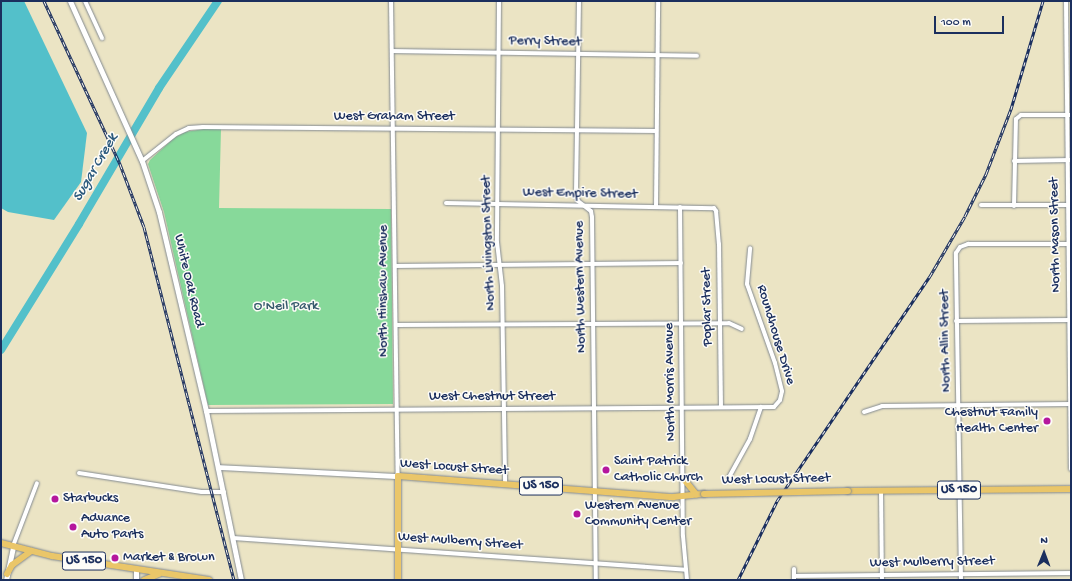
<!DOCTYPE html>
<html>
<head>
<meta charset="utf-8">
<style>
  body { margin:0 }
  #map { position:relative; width:1072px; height:581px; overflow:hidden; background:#ebe4c4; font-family:"Gochi Hand",sans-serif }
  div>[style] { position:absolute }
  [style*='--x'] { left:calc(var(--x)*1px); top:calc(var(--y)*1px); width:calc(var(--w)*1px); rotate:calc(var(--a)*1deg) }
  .green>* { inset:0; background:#87d99a }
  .water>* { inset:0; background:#53c0ca }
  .river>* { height:8px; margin:-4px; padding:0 4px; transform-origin:4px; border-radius:4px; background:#53c0ca }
  .roads { filter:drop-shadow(0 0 1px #838a91) drop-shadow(0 0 1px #838a91) }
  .minor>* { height:4px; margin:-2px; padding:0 2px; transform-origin:2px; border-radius:2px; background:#fff }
  .tertiary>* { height:5px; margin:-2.5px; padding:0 2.5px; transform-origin:2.5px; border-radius:2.5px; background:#fff }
  .primary>* { height:6px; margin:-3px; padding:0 3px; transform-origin:3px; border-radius:3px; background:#eac669 }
  .rail>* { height:3px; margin-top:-1.5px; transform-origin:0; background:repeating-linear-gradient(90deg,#fdfcf7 0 4.5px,#1b2f5e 0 9px); box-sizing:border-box; border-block:1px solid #1b2f5e }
  .bridges { filter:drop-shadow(0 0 1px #838a91) drop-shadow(0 0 1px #838a91) }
  .primary-bridge>* { height:6px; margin:-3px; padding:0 3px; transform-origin:3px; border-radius:3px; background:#eac669 }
  .dots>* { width:11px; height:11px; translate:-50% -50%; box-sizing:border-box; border:2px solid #fdfcf7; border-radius:50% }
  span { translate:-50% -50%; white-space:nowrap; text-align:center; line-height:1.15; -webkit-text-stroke:3px #fdfcf7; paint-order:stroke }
  .shield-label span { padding:1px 3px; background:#fdfcf7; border:1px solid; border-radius:3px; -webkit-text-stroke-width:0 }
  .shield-label { font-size:13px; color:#1b2f5e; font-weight:700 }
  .street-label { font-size:14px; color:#1b2f5e }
  .park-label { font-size:14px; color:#365a6d }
  .poi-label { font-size:14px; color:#1b2f5e }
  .right { translate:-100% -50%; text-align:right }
  .left { translate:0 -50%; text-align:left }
  .water-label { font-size:15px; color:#2c5a7e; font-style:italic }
  .frame { position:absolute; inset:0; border:2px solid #1b2f5e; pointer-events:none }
  .north { position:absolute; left:1024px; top:533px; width:40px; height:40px; -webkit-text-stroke:3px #fdfcf7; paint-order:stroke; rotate:1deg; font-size:11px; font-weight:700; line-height:16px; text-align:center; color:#1b2f5e }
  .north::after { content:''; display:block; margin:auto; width:14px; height:18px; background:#1b2f5e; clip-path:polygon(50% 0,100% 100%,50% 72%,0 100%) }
  .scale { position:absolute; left:934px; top:16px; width:70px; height:18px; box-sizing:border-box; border:2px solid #1b2f5e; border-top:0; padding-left:5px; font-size:12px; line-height:14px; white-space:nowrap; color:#1b2f5e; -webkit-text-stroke:3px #fdfcf7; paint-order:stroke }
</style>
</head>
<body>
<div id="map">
  <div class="green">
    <div style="clip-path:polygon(204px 129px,221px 129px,219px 208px,391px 209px,393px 404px,208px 405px,164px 212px,148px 164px,150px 160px,174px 138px,185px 132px)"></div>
  </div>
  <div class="water">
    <div style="clip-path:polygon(1px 1px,24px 1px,87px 133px,81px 182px,54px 220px,8px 212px,1px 208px)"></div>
  </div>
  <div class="river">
    <div style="--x:1;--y:350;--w:148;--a:-58.2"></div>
    <div style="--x:79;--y:224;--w:158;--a:-59.5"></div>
    <div style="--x:159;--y:88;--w:105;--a:-55.9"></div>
  </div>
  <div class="roads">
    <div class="minor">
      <div style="--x:85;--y:1;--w:41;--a:65.3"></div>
      <div style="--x:391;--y:1;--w:475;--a:89.2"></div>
      <div style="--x:499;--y:1;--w:241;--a:90.5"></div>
      <div style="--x:497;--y:242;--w:44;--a:83.5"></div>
      <div style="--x:502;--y:286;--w:197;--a:89.1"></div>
      <div style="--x:579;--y:1;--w:193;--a:90.9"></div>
      <div style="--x:576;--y:194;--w:7;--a:74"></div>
      <div style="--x:578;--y:201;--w:16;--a:38"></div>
      <div style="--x:591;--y:211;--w:6;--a:81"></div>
      <div style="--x:592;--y:217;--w:363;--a:89.4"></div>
      <div style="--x:1066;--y:1;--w:468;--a:89.4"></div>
      <div style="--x:393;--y:51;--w:304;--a:0.9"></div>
      <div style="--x:142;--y:161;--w:43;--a:-38.5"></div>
      <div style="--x:176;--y:134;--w:14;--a:-25"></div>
      <div style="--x:189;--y:128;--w:14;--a:-4"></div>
      <div style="--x:203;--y:127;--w:453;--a:0.5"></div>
      <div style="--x:1014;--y:161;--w:57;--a:-1"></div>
      <div style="--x:446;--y:203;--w:268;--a:1.1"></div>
      <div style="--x:714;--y:208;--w:4;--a:56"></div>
      <div style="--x:716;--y:211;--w:33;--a:85"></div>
      <div style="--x:719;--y:244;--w:163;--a:89.3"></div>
      <div style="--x:981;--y:205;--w:86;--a:0"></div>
      <div style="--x:656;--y:206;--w:205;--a:-89.4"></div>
      <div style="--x:1014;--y:206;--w:87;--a:-88.7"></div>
      <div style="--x:1016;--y:119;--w:6;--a:-39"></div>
      <div style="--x:1021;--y:115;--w:50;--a:0"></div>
      <div style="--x:680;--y:207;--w:329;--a:89.5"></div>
      <div style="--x:683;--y:536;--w:44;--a:84.8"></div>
      <div style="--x:396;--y:266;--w:285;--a:-0.6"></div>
      <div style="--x:956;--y:321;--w:115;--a:-0.5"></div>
      <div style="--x:396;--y:325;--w:333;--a:-0.3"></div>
      <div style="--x:729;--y:323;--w:14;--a:25"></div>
      <div style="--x:206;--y:411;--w:568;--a:-0.4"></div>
      <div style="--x:774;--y:407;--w:9;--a:-49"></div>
      <div style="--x:780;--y:400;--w:9;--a:-77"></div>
      <div style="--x:782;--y:391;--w:29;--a:-104"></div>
      <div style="--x:775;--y:363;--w:84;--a:-109.5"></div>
      <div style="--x:747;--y:284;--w:36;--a:-85"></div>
      <div style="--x:864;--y:412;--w:19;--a:-18"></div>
      <div style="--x:882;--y:406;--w:189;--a:-0.6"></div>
      <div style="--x:79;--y:473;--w:124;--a:8.8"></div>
      <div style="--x:202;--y:492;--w:22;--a:0"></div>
      <div style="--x:728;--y:479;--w:46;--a:-61.2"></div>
      <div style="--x:750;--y:439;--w:34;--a:-71"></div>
      <div style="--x:881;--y:490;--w:90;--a:89.4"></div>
      <div style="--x:233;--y:538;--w:454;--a:4"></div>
      <div style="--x:13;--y:546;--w:67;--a:-69.1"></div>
      <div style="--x:794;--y:569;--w:11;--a:90"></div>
      <div style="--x:794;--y:576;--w:277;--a:-0.6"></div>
      <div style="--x:961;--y:580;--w:327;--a:-90.9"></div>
      <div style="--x:956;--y:253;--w:7;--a:-56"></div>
      <div style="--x:960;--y:247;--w:9;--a:-21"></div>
      <div style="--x:968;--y:244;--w:100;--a:0"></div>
    </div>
    <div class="tertiary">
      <div style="--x:70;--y:1;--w:175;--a:65.8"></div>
      <div style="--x:142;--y:161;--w:54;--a:71.6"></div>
      <div style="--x:159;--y:212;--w:204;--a:76.7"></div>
      <div style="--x:206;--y:411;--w:173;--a:78.3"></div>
      <div style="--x:218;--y:467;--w:180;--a:2.9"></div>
      <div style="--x:136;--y:569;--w:11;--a:90"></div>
      <div style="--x:6;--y:580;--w:35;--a:-78"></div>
    </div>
    <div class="primary">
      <div style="--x:683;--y:478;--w:21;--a:51"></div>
      <div style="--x:848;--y:491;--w:223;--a:-0.5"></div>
      <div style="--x:1;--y:543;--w:53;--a:14.3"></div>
      <div style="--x:52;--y:556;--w:159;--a:8.7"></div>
      <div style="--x:7;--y:574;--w:10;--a:-61"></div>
      <div style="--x:12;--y:565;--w:24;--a:-36"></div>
      <div style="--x:144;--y:580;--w:16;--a:-22"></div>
      <div style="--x:398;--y:580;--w:104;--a:-90"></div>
      <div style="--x:398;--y:476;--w:276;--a:4.4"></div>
      <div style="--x:673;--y:497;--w:31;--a:-6"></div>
    </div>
  </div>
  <div class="rail">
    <div style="--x:44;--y:1;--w:180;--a:65"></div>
    <div style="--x:120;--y:164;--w:67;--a:69.1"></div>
    <div style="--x:144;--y:227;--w:364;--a:75.7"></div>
    <div style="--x:738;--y:580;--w:88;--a:-63.7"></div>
    <div style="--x:777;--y:501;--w:272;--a:-55.8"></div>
    <div style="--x:930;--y:276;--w:69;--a:-59.7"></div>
    <div style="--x:965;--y:216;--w:47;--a:-63.4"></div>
    <div style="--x:986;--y:174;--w:70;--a:-69"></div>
    <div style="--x:1011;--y:109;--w:113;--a:-73.5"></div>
  </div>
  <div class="bridges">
    <div class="primary-bridge">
      <div style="--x:704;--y:494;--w:144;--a:-1.2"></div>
    </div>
  </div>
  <div class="dots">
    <div style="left:1047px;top:421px;background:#b5179e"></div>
    <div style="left:606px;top:470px;background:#b5179e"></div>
    <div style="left:55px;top:499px;background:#b5179e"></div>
    <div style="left:577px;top:514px;background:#b5179e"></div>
    <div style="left:73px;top:527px;background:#b5179e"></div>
    <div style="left:115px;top:558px;background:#b5179e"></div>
  </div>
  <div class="shield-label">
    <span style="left:541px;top:486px">US 150</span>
    <span style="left:959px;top:490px">US 150</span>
    <span style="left:84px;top:561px">US 150</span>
  </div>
  <div class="street-label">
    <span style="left:545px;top:42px;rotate:1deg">Perry Street</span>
    <span style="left:394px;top:117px">West Graham Street</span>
    <span style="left:580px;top:194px;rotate:1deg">West Empire Street</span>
    <span style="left:1056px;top:235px;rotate:-91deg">North Mason Street</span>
    <span style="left:489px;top:243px;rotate:-92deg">North Livingston Street</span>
    <span style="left:188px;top:281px;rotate:77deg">White Oak Road</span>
    <span style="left:581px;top:287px;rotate:-91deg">North Western Avenue</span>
    <span style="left:384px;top:291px;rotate:-90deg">North Hinshaw Avenue</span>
    <span style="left:708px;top:307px;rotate:-91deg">Poplar Street</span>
    <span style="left:775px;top:335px;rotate:73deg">Roundhouse Drive</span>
    <span style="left:946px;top:341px;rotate:-91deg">North Allin Street</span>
    <span style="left:671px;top:382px;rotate:-91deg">North Morris Avenue</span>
    <span style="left:492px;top:397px">West Chestnut Street</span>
    <span style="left:454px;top:468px;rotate:4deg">West Locust Street</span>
    <span style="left:776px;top:480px;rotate:-1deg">West Locust Street</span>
    <span style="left:460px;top:542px;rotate:4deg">West Mulberry Street</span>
    <span style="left:932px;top:563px;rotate:-1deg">West Mulberry Street</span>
  </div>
  <div class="park-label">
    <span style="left:286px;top:307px">O'Neil Park</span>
  </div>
  <div class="poi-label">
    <span class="right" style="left:1038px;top:421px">Chestnut Family<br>Health Center</span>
    <span class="left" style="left:614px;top:470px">Saint Patrick<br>Catholic Church</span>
    <span class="left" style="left:63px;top:499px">Starbucks</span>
    <span class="left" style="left:585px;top:514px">Western Avenue<br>Community Center</span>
    <span class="left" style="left:81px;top:527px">Advance<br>Auto Parts</span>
    <span class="left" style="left:123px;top:558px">Market &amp; Brown</span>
  </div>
  <div class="water-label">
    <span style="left:96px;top:168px;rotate:-60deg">Sugar Creek</span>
  </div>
  <div class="frame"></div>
  <div class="north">N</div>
  <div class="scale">100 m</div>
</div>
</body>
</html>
